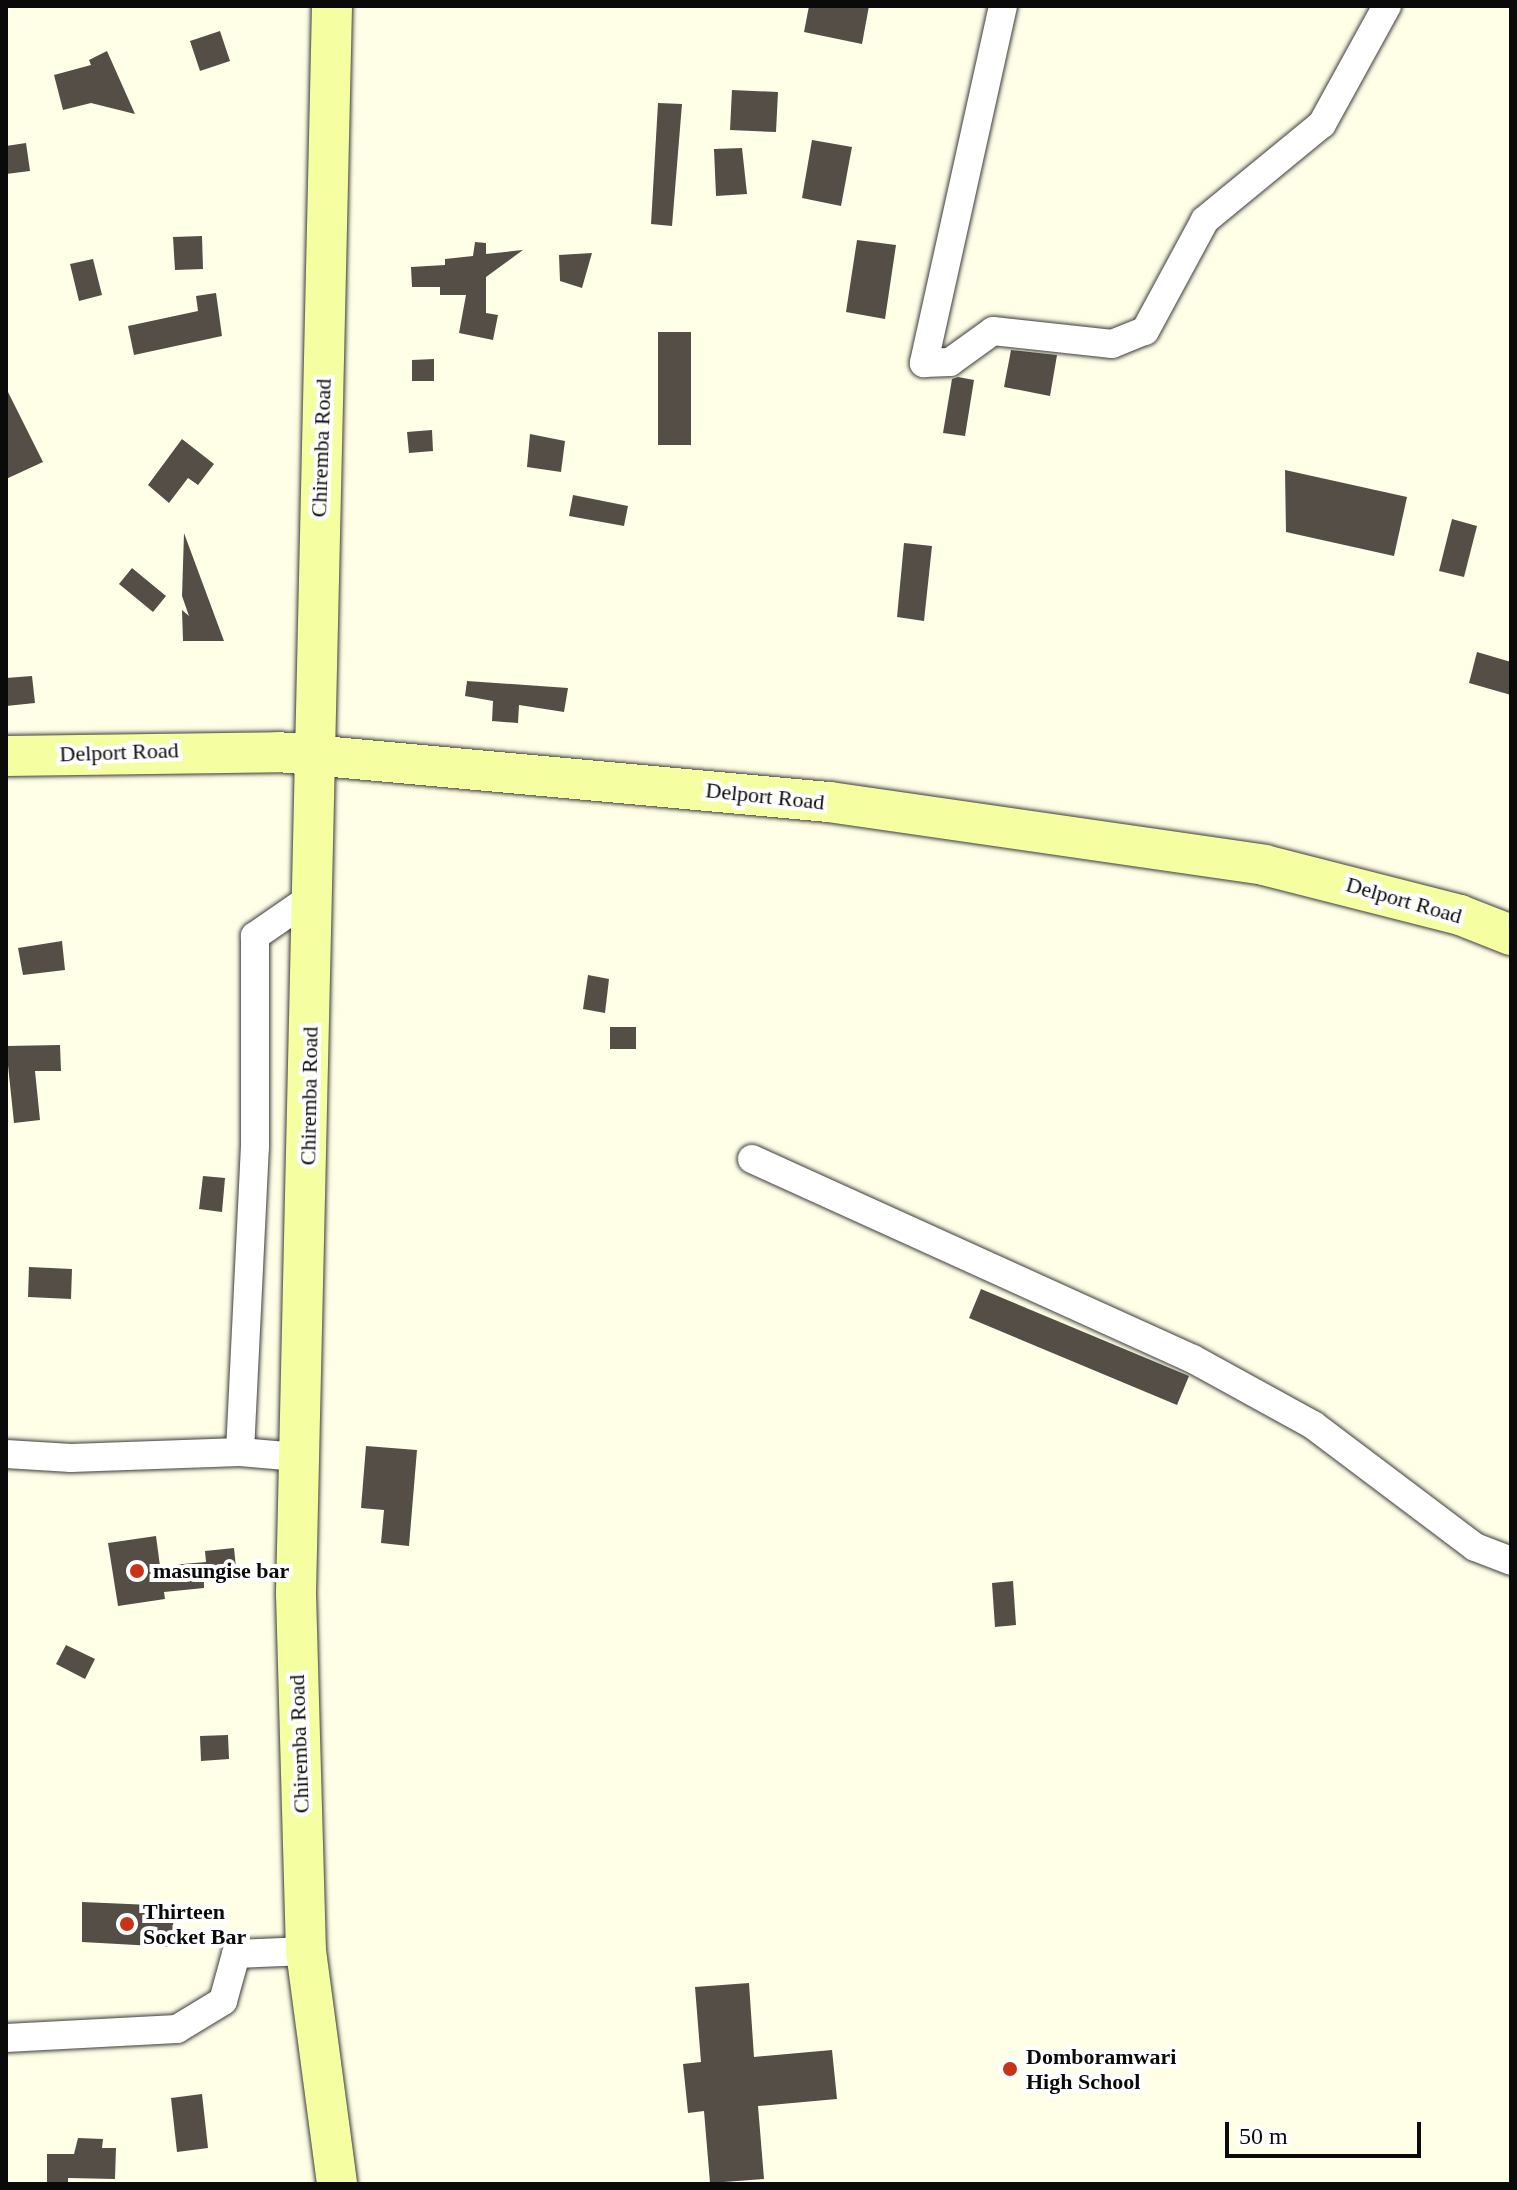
<!DOCTYPE html>
<html>
<head>
<meta charset="utf-8">
<style>
  body { margin:0 }
  #map { position:relative; width:1517px; height:2190px; overflow:hidden; background:#ffffe7; font-family:"Times New Roman",serif }
  div>[style] { position:absolute }
  [style*='--x'] { left:calc(var(--x)*1px); top:calc(var(--y)*1px); width:calc(var(--w)*1px); rotate:calc(var(--a)*1deg) }
  .building>* { inset:0; background:#544e46 }
  .roads { filter:drop-shadow(0 0 2px #3d3d3d) drop-shadow(0 0 2px #3d3d3d) }
  .street>* { height:28px; margin:-14px; padding:0 14px; transform-origin:14px; border-radius:14px; background:#fff }
  .secondary>* { height:40px; margin:-20px; padding:0 20px; transform-origin:20px; border-radius:20px; background:#f5ffa2 }
  .dots>* { width:22px; height:22px; translate:-50% -50%; box-sizing:border-box; border:4px solid #fff; border-radius:50% }
  span { translate:-50% -50%; white-space:nowrap; text-align:center; line-height:1.15; -webkit-text-stroke:8px #fff; paint-order:stroke }
  .street-label { font-size:22px; color:#0a0a0a }
  .poi-label { font-size:22px; color:#0a0a0a; font-weight:700 }
  .left { translate:0 -50%; text-align:left }
  .frame { position:absolute; inset:0; border:8px solid #0a0a0a; pointer-events:none }
  .scale { position:absolute; left:1225px; top:2122px; width:196px; height:36px; box-sizing:border-box; border:4px solid #0a0a0a; border-top:0; padding-left:10px; font-size:24px; line-height:28px; white-space:nowrap; color:#0a0a0a; -webkit-text-stroke:6px #fff; paint-order:stroke }
</style>
</head>
<body>
<div id="map">
  <div class="building">
    <div style="clip-path:polygon(809px 6px,869px 6px,862px 44px,804px 32px)"></div>
    <div style="clip-path:polygon(220px 31px,230px 61px,200px 71px,190px 41px)"></div>
    <div style="clip-path:polygon(107px 51px,135px 114px,91px 103px,63px 110px,54px 75px,91px 65px,89px 60px)"></div>
    <div style="clip-path:polygon(732px 90px,778px 92px,776px 132px,730px 130px)"></div>
    <div style="clip-path:polygon(658px 103px,682px 104px,672px 226px,651px 224px)"></div>
    <div style="clip-path:polygon(812px 140px,852px 147px,841px 206px,802px 198px)"></div>
    <div style="clip-path:polygon(26px 143px,30px 171px,6px 174px,6px 146px)"></div>
    <div style="clip-path:polygon(742px 148px,747px 194px,716px 196px,714px 149px)"></div>
    <div style="clip-path:polygon(202px 236px,203px 269px,175px 270px,173px 237px)"></div>
    <div style="clip-path:polygon(857px 240px,896px 245px,885px 319px,846px 312px)"></div>
    <div style="clip-path:polygon(475px 242px,486px 243px,486px 254px,523px 250px,486px 277px,486px 313px,498px 315px,493px 340px,459px 333px,466px 295px,440px 295px,440px 287px,412px 287px,411px 267px,445px 265px,445px 259px,473px 256px)"></div>
    <div style="clip-path:polygon(592px 253px,582px 288px,560px 281px,559px 255px)"></div>
    <div style="clip-path:polygon(93px 259px,102px 295px,79px 301px,70px 264px)"></div>
    <div style="clip-path:polygon(216px 293px,222px 336px,134px 355px,128px 326px,198px 311px,196px 296px)"></div>
    <div style="clip-path:polygon(658px 332px,691px 332px,691px 445px,658px 445px)"></div>
    <div style="clip-path:polygon(1011px 350px,1057px 355px,1050px 396px,1004px 387px)"></div>
    <div style="clip-path:polygon(434px 359px,434px 381px,412px 381px,412px 360px)"></div>
    <div style="clip-path:polygon(958px 377px,974px 380px,965px 436px,943px 433px,952px 379px)"></div>
    <div style="clip-path:polygon(6px 388px,43px 462px,6px 479px)"></div>
    <div style="clip-path:polygon(432px 430px,433px 451px,409px 453px,407px 432px)"></div>
    <div style="clip-path:polygon(530px 434px,565px 441px,561px 472px,527px 467px)"></div>
    <div style="clip-path:polygon(182px 439px,214px 464px,198px 485px,188px 478px,169px 503px,148px 485px)"></div>
    <div style="clip-path:polygon(1285px 470px,1407px 497px,1394px 556px,1286px 532px)"></div>
    <div style="clip-path:polygon(573px 495px,628px 506px,624px 526px,569px 516px)"></div>
    <div style="clip-path:polygon(1452px 519px,1477px 526px,1464px 577px,1439px 571px)"></div>
    <div style="clip-path:polygon(184px 533px,224px 641px,183px 641px,182px 610px,189px 616px,182px 596px)"></div>
    <div style="clip-path:polygon(904px 543px,932px 546px,924px 621px,897px 617px)"></div>
    <div style="clip-path:polygon(132px 568px,166px 596px,153px 612px,119px 584px)"></div>
    <div style="clip-path:polygon(1477px 652px,1511px 662px,1511px 695px,1469px 683px)"></div>
    <div style="clip-path:polygon(32px 676px,35px 703px,6px 706px,6px 678px)"></div>
    <div style="clip-path:polygon(467px 681px,568px 688px,564px 712px,519px 705px,518px 723px,492px 721px,493px 701px,465px 696px)"></div>
    <div style="clip-path:polygon(62px 941px,65px 970px,23px 975px,18px 948px)"></div>
    <div style="clip-path:polygon(588px 975px,609px 979px,605px 1013px,583px 1009px)"></div>
    <div style="clip-path:polygon(610px 1027px,636px 1027px,636px 1049px,610px 1049px)"></div>
    <div style="clip-path:polygon(60px 1045px,61px 1071px,35px 1071px,40px 1120px,14px 1123px,6px 1046px)"></div>
    <div style="clip-path:polygon(203px 1176px,225px 1178px,222px 1212px,199px 1209px)"></div>
    <div style="clip-path:polygon(29px 1267px,72px 1269px,71px 1299px,28px 1297px)"></div>
    <div style="clip-path:polygon(981px 1289px,1189px 1376px,1177px 1405px,969px 1318px)"></div>
    <div style="clip-path:polygon(366px 1446px,417px 1450px,409px 1546px,381px 1543px,384px 1510px,361px 1508px)"></div>
    <div style="clip-path:polygon(156px 1536px,160px 1566px,206px 1562px,205px 1551px,234px 1548px,237px 1578px,204px 1581px,204px 1588px,164px 1592px,165px 1599px,118px 1606px,108px 1543px)"></div>
    <div style="clip-path:polygon(1013px 1581px,1016px 1625px,995px 1627px,992px 1583px)"></div>
    <div style="clip-path:polygon(66px 1645px,95px 1659px,85px 1679px,56px 1664px)"></div>
    <div style="clip-path:polygon(228px 1735px,229px 1759px,201px 1761px,200px 1736px)"></div>
    <div style="clip-path:polygon(82px 1902px,174px 1906px,172px 1947px,82px 1942px)"></div>
    <div style="clip-path:polygon(749px 1983px,754px 2057px,832px 2050px,837px 2099px,758px 2106px,764px 2179px,710px 2183px,704px 2111px,688px 2113px,683px 2064px,701px 2062px,695px 1987px)"></div>
    <div style="clip-path:polygon(202px 2094px,208px 2148px,177px 2152px,171px 2098px)"></div>
    <div style="clip-path:polygon(78px 2138px,103px 2139px,102px 2148px,116px 2148px,115px 2179px,68px 2178px,68px 2184px,47px 2184px,47px 2154px,74px 2154px)"></div>
  </div>
  <div class="roads">
    <div class="street">
      <div style="--x:1003;--y:6;--w:366;--a:102.5"></div>
      <div style="--x:924;--y:363;--w:26;--a:-2"></div>
      <div style="--x:950;--y:362;--w:53;--a:-35.8"></div>
      <div style="--x:993;--y:331;--w:120;--a:6.2"></div>
      <div style="--x:1112;--y:344;--w:35;--a:-22"></div>
      <div style="--x:1145;--y:331;--w:126;--a:-61.6"></div>
      <div style="--x:1205;--y:220;--w:151;--a:-39.4"></div>
      <div style="--x:1322;--y:124;--w:135;--a:-61.2"></div>
      <div style="--x:752;--y:1159;--w:484;--a:24.4"></div>
      <div style="--x:1193;--y:1359;--w:137;--a:28.8"></div>
      <div style="--x:1313;--y:1425;--w:203;--a:37"></div>
      <div style="--x:1475;--y:1547;--w:39;--a:21"></div>
      <div style="--x:240;--y:1452;--w:305;--a:-87.2"></div>
      <div style="--x:255;--y:1147;--w:211;--a:-90"></div>
      <div style="--x:255;--y:936;--w:70;--a:-34.6"></div>
      <div style="--x:6;--y:1454;--w:65;--a:3.5"></div>
      <div style="--x:71;--y:1458;--w:169;--a:-2"></div>
      <div style="--x:240;--y:1452;--w:58;--a:4.9"></div>
      <div style="--x:6;--y:2038;--w:171;--a:-3"></div>
      <div style="--x:177;--y:2029;--w:54;--a:-31.3"></div>
      <div style="--x:223;--y:2001;--w:49;--a:-74.5"></div>
      <div style="--x:236;--y:1954;--w:70;--a:-2.5"></div>
    </div>
    <div class="secondary">
      <div style="--x:332;--y:6;--w:1588;--a:91.3"></div>
      <div style="--x:296;--y:1594;--w:357;--a:88.4"></div>
      <div style="--x:306;--y:1951;--w:235;--a:82.4"></div>
      <div style="--x:6;--y:756;--w:272;--a:-0.8"></div>
      <div style="--x:278;--y:752;--w:553;--a:5.19"></div>
      <div style="--x:829;--y:802;--w:440;--a:8.2"></div>
      <div style="--x:1264;--y:865;--w:202;--a:14.3"></div>
      <div style="--x:1460;--y:915;--w:55;--a:21.4"></div>
    </div>
  </div>
  <div class="dots">
    <div style="left:137px;top:1571px;background:#c73316"></div>
    <div style="left:127px;top:1924px;background:#c73316"></div>
    <div style="left:1010px;top:2069px;background:#c73316"></div>
  </div>
  <div class="street-label">
    <span style="left:321px;top:448px;rotate:-88deg">Chiremba Road</span>
    <span style="left:119px;top:752px;rotate:-2deg">Delport Road</span>
    <span style="left:765px;top:796px;rotate:6deg">Delport Road</span>
    <span style="left:1404px;top:900px;rotate:16deg">Delport Road</span>
    <span style="left:309px;top:1096px;rotate:-89deg">Chiremba Road</span>
    <span style="left:299px;top:1744px;rotate:-92deg">Chiremba Road</span>
  </div>
  <div class="poi-label">
    <span class="left" style="left:153px;top:1571px">masungise bar</span>
    <span class="left" style="left:143px;top:1924px">Thirteen<br>Socket Bar</span>
    <span class="left" style="left:1026px;top:2069px">Domboramwari<br>High School</span>
  </div>
  <div class="frame"></div>
  <div class="scale">50 m</div>
</div>
</body>
</html>
